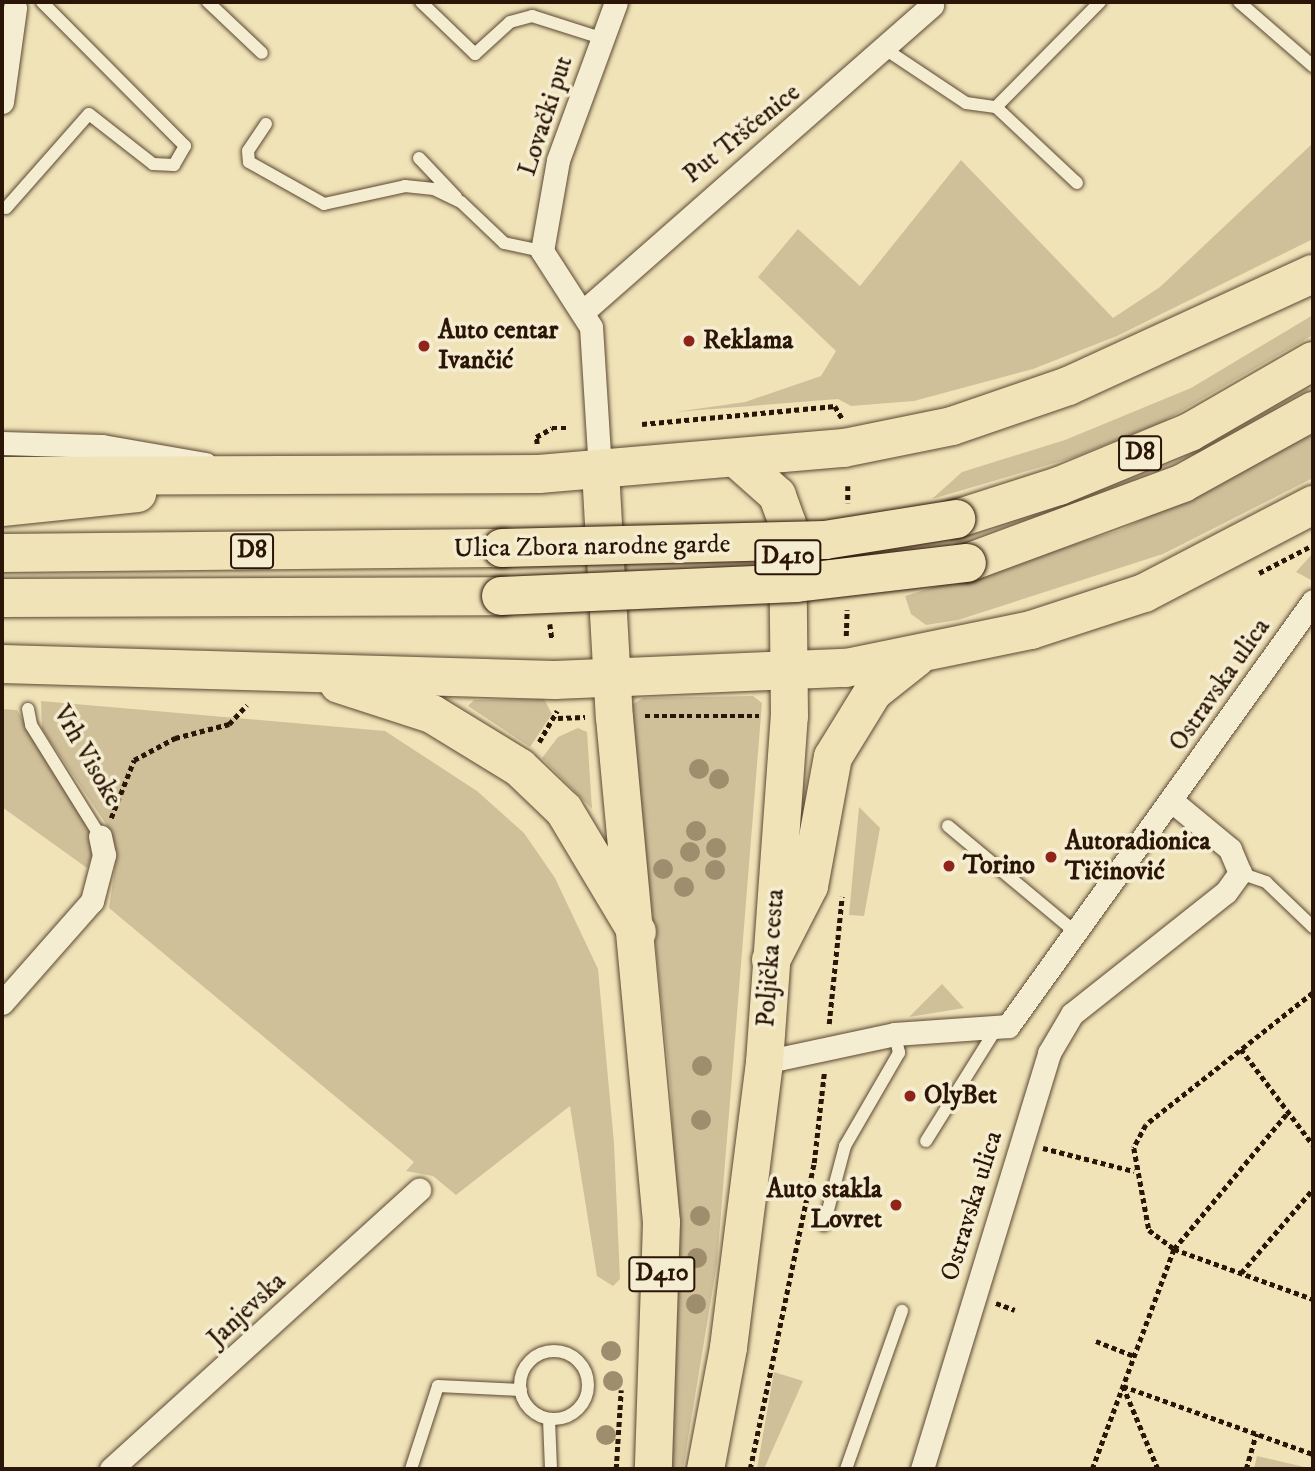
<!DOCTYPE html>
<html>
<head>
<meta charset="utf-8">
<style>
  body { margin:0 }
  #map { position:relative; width:1315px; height:1471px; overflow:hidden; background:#f0e3b8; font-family:"IM FELL DW Pica",serif }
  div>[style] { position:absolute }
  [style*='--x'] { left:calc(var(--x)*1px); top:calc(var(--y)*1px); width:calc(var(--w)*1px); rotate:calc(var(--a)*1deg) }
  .green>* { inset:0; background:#cfc09a }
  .path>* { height:4.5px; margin-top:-2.25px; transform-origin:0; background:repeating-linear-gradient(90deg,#2b1506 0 5px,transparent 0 8.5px) }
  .roads { filter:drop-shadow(0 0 2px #5c4832) drop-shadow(0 0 2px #5c4832) }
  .service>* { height:12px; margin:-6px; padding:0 6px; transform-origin:6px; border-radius:6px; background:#f5edd1 }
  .service>.ring { margin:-6px; padding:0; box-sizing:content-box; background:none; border:12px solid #f5edd1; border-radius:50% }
  .minor>* { height:23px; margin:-11.5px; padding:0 11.5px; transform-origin:11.5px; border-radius:11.5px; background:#f5edd1 }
  .primary>* { height:37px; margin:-18.5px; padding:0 18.5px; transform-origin:18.5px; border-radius:18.5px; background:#f0e3b8 }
  .trunk>* { height:38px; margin:-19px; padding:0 19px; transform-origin:19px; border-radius:19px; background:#f0e3b8 }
  .bridges { filter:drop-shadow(0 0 2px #2b1506) drop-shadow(0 0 2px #2b1506) }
  .trunk-bridge>* { height:38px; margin:-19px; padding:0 19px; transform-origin:19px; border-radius:19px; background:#f0e3b8 }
  .trees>* { width:20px; height:20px; margin:-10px; border-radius:50%; background:#9f8e6e }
  .dots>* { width:19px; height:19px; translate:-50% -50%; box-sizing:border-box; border:4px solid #f5edd1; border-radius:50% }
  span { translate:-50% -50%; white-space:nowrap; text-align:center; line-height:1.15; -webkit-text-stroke:7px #f5edd1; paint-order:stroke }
  .shield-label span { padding:2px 5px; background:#f5edd1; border:2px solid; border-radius:5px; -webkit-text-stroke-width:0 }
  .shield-label { font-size:24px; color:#2b1506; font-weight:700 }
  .street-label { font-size:26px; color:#2b1506 }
  .poi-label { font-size:26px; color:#2b1506; font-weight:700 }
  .left { translate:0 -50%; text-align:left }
  .right { translate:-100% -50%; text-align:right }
  .frame { position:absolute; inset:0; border:4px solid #2b1506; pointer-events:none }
</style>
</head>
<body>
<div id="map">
  <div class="green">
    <div style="clip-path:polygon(1313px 143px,1313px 239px,1117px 336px,1033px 369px,914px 401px,851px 406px,838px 399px,675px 412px,745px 402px,821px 376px,836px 351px,758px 277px,798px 229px,860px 286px,961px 160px,1113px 318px,1160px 287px)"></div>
    <div style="clip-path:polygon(1313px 315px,1313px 335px,1162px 422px,1075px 457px,932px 499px,962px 472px,1065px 440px,1191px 388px)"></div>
    <div style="clip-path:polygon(1313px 434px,1313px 478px,1163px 554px,958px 620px,926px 625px,911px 614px,905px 596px,1121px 530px)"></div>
    <div style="clip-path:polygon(1313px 553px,1313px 581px,1296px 572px)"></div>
    <div style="clip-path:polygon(753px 696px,762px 703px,717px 1263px,683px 1469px,669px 1469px,678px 1299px,671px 1091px,630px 706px,643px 698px)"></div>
    <div style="clip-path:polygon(544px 699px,552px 714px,530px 747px,468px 706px,474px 700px)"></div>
    <div style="clip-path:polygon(41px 701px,385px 731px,477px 791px,524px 833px,555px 878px,598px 969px,614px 1143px,620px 1279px,613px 1286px,597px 1276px,570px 1106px,456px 1195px,433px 1176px,406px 1171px,414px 1162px,109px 908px,117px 854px,106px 824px,42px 729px)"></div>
    <div style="clip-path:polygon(2px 709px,17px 710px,87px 824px,94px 850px,87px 868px,2px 807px)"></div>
    <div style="clip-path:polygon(578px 728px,587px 732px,592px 809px,542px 758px,558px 737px)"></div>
    <div style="clip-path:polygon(859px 807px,880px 828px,864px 916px,849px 915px)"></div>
    <div style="clip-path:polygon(942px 984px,964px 1008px,909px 1017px)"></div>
    <div style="clip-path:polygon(774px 1372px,803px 1381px,764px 1469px,757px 1469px)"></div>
    <div style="clip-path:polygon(1257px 1456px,1313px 1469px,1254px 1469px)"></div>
  </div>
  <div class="path">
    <div style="--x:642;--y:424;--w:194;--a:-5.3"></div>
    <div style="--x:835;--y:406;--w:14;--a:60"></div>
    <div style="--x:537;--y:444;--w:7;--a:-98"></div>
    <div style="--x:536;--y:437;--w:18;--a:-29"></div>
    <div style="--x:552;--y:428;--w:14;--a:0"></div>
    <div style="--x:848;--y:486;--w:17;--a:90"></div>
    <div style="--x:1259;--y:573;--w:61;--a:-27.4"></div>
    <div style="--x:550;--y:624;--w:14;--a:82"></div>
    <div style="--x:846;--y:636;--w:26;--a:-88"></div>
    <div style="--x:645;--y:716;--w:114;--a:0"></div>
    <div style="--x:558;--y:718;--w:27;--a:-2"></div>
    <div style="--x:539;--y:742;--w:36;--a:-60"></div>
    <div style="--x:111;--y:818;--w:62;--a:-68.4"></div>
    <div style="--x:134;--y:760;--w:47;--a:-28.2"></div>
    <div style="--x:175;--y:738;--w:56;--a:-14.5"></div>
    <div style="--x:229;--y:724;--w:26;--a:-47"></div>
    <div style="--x:1313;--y:993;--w:213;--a:141.7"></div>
    <div style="--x:1146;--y:1125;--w:26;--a:118"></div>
    <div style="--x:1134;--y:1148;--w:83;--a:79.6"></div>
    <div style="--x:1149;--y:1230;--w:31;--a:37"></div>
    <div style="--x:1174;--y:1249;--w:148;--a:19.8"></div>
    <div style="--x:829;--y:1024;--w:128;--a:-84.2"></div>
    <div style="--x:1241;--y:1049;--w:120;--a:53.1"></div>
    <div style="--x:1043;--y:1148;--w:94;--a:14.2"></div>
    <div style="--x:1241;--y:1273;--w:111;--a:-49.4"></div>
    <div style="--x:996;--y:1303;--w:20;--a:20"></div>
    <div style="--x:1096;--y:1341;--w:41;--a:21.5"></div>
    <div style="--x:1123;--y:1386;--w:202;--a:19.7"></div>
    <div style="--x:1123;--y:1386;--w:90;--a:67.1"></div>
    <div style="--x:616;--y:1469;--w:79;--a:-86.4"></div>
    <div style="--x:750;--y:1469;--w:313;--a:-78.2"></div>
    <div style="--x:814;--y:1163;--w:90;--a:-83.6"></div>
    <div style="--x:1092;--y:1469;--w:235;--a:-69.6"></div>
    <div style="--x:1174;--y:1249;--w:178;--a:-50.2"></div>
    <div style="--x:1246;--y:1469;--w:37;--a:-74"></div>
  </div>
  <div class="roads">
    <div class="service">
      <div style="--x:208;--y:2;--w:74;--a:43.4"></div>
      <div style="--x:421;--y:2;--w:75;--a:43.9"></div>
      <div style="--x:475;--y:54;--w:47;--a:-42.4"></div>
      <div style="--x:510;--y:22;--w:23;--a:-15"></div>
      <div style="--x:532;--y:16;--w:72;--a:17.7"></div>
      <div style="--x:1239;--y:2;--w:98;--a:40.9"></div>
      <div style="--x:885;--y:49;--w:97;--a:33.7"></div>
      <div style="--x:966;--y:103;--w:30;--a:8"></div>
      <div style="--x:996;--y:107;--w:148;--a:-45.3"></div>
      <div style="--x:996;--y:107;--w:111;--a:43.2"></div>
      <div style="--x:266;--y:124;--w:32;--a:124"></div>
      <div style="--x:248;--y:151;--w:11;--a:85"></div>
      <div style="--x:249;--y:162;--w:86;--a:29.2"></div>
      <div style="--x:324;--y:204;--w:83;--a:-12.5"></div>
      <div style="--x:405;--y:186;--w:29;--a:6"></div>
      <div style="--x:434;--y:189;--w:30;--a:26"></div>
      <div style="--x:461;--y:202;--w:59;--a:43.6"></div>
      <div style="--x:504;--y:243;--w:39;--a:12"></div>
      <div style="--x:419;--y:158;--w:54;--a:46.5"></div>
      <div style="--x:6;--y:208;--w:125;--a:-48.6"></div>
      <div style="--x:89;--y:114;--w:81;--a:38"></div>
      <div style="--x:153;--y:164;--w:21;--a:3"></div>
      <div style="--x:174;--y:165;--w:22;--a:-60"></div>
      <div style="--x:185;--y:146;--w:203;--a:-134.8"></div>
      <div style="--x:28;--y:709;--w:16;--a:79"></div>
      <div style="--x:31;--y:725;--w:131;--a:58.1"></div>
      <div style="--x:948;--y:826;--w:170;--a:39.8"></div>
      <div style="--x:1240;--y:873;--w:28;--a:19"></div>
      <div style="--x:1266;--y:882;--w:65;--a:43.8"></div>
      <div style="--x:926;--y:1141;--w:128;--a:-58"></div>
      <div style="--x:824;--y:1225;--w:82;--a:-75.1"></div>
      <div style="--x:845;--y:1146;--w:108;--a:-59.9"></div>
      <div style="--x:899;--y:1053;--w:19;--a:-102"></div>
      <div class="ring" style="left:520px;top:1351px;width:56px;height:56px"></div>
      <div style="--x:549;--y:1419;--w:50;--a:87.7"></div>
      <div style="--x:411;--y:1469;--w:87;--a:-72"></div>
      <div style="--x:438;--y:1386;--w:83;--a:2.8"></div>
      <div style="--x:846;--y:1469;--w:168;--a:-70.5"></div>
    </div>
    <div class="minor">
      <div style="--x:2;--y:102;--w:95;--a:-82.1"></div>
      <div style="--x:585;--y:310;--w:462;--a:-41.3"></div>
      <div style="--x:2;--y:443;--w:100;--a:1.7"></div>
      <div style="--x:102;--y:446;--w:105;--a:9.9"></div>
      <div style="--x:600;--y:470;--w:143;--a:-93.6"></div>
      <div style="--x:591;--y:327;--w:90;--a:-122.8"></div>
      <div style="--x:542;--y:251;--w:92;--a:-80"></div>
      <div style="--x:558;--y:160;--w:168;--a:-69.8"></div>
      <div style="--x:2;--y:1003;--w:136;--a:-48.6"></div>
      <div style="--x:92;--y:901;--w:48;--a:-75.4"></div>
      <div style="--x:104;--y:855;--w:19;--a:-102"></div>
      <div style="--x:764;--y:1062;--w:134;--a:-12.1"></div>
      <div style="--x:895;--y:1034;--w:113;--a:-4"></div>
      <div style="--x:1008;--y:1026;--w:523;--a:-54.33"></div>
      <div style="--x:111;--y:1469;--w:416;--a:-42.2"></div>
      <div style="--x:922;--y:1469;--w:435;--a:-73"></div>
      <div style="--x:1049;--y:1053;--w:45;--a:-59.5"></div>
      <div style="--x:1072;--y:1014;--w:196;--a:-38.4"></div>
      <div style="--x:1226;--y:892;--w:24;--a:-54"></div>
      <div style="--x:1240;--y:873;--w:26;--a:-113"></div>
      <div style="--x:1230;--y:849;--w:74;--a:-140.5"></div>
    </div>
    <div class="primary">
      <div style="--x:600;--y:470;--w:247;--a:86.8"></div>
      <div style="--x:614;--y:717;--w:507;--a:84.68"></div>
      <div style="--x:661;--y:1222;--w:247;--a:91.9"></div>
      <div style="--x:705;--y:1469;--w:124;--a:-79.3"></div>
      <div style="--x:728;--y:1347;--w:287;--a:-82.8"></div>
      <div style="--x:764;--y:1062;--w:347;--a:-85.9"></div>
      <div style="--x:789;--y:716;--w:193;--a:-90.6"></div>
      <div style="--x:787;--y:523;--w:30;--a:-110"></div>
      <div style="--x:777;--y:495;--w:50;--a:-138.3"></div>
    </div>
    <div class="trunk">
      <div style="--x:2;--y:476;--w:537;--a:-0.21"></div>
      <div style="--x:539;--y:474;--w:306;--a:-4.9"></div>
      <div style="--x:844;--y:448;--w:110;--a:-11.5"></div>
      <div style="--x:952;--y:426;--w:123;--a:-19"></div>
      <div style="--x:1068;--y:386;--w:269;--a:-24.6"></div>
      <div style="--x:2;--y:507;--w:136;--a:-5.9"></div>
      <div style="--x:956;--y:519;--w:108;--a:-17.8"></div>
      <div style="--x:1059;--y:486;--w:142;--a:-22.4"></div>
      <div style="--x:1190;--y:432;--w:142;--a:-30"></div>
      <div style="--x:2;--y:553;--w:500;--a:-0.57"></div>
      <div style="--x:967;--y:563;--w:230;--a:-20.3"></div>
      <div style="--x:1183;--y:483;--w:149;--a:-29"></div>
      <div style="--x:2;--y:598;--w:499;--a:-0.2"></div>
      <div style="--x:2;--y:664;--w:553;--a:1.66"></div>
      <div style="--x:555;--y:680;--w:291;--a:-2.4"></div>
      <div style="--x:846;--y:668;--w:189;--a:-11.6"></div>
      <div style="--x:1031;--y:630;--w:119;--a:-18.1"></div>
      <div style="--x:1144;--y:593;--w:191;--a:-27.5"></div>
      <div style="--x:339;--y:684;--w:98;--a:17.9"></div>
      <div style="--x:432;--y:714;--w:103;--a:31.5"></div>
      <div style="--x:520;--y:768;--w:61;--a:43.7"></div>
      <div style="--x:564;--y:810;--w:142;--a:59.1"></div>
      <div style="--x:771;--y:960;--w:83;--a:-62.8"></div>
      <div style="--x:809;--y:886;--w:131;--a:-79.5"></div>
      <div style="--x:833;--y:757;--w:76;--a:-58.4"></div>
      <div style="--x:873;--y:692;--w:56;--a:-38.5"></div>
    </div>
  </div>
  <div class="bridges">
    <div class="trunk-bridge">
      <div style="--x:502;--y:548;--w:323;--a:-1.4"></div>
      <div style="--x:825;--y:540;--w:133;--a:-9.1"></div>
      <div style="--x:501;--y:596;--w:295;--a:-2.5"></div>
      <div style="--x:796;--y:583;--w:172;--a:-6.7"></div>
    </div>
  </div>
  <div class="trees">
    <div style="left:699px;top:769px"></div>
    <div style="left:719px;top:779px"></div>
    <div style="left:696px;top:831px"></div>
    <div style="left:716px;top:848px"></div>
    <div style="left:690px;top:852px"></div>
    <div style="left:663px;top:869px"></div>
    <div style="left:715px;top:870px"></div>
    <div style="left:684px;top:887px"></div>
    <div style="left:702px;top:1066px"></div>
    <div style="left:701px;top:1120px"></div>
    <div style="left:700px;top:1216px"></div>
    <div style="left:697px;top:1258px"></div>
    <div style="left:696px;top:1304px"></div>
    <div style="left:611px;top:1351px"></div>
    <div style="left:613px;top:1381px"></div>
    <div style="left:606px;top:1435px"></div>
  </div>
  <div class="dots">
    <div style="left:689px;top:341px;background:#8f2418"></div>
    <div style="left:424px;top:346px;background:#8f2418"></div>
    <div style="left:1051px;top:857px;background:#8f2418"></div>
    <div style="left:949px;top:866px;background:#8f2418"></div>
    <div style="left:910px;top:1096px;background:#8f2418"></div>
    <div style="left:896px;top:1205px;background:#8f2418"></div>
  </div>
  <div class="shield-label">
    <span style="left:1140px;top:453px">D8</span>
    <span style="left:252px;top:551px">D8</span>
    <span style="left:788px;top:557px">D410</span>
    <span style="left:662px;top:1274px">D410</span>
  </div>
  <div class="street-label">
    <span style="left:546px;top:116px;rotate:-72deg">Lovački put</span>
    <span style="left:742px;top:134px;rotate:-39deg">Put Trščenice</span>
    <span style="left:592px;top:547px;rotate:-1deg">Ulica Zbora narodne garde</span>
    <span style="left:1220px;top:685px;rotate:-55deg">Ostravska ulica</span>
    <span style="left:87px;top:756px;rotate:60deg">Vrh Visoke</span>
    <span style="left:771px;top:958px;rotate:-86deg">Poljička cesta</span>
    <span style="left:972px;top:1206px;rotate:-73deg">Ostravska ulica</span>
    <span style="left:247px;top:1310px;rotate:-43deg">Janjevska</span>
  </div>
  <div class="poi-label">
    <span class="left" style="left:438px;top:346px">Auto centar<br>Ivančić</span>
    <span class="left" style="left:703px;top:341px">Reklama</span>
    <span class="left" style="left:1065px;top:857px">Autoradionica<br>Tičinović</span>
    <span class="left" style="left:963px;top:866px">Torino</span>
    <span class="left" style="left:924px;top:1096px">OlyBet</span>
    <span class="right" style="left:882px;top:1205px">Auto stakla<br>Lovret</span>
  </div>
  <div class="frame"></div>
</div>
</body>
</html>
